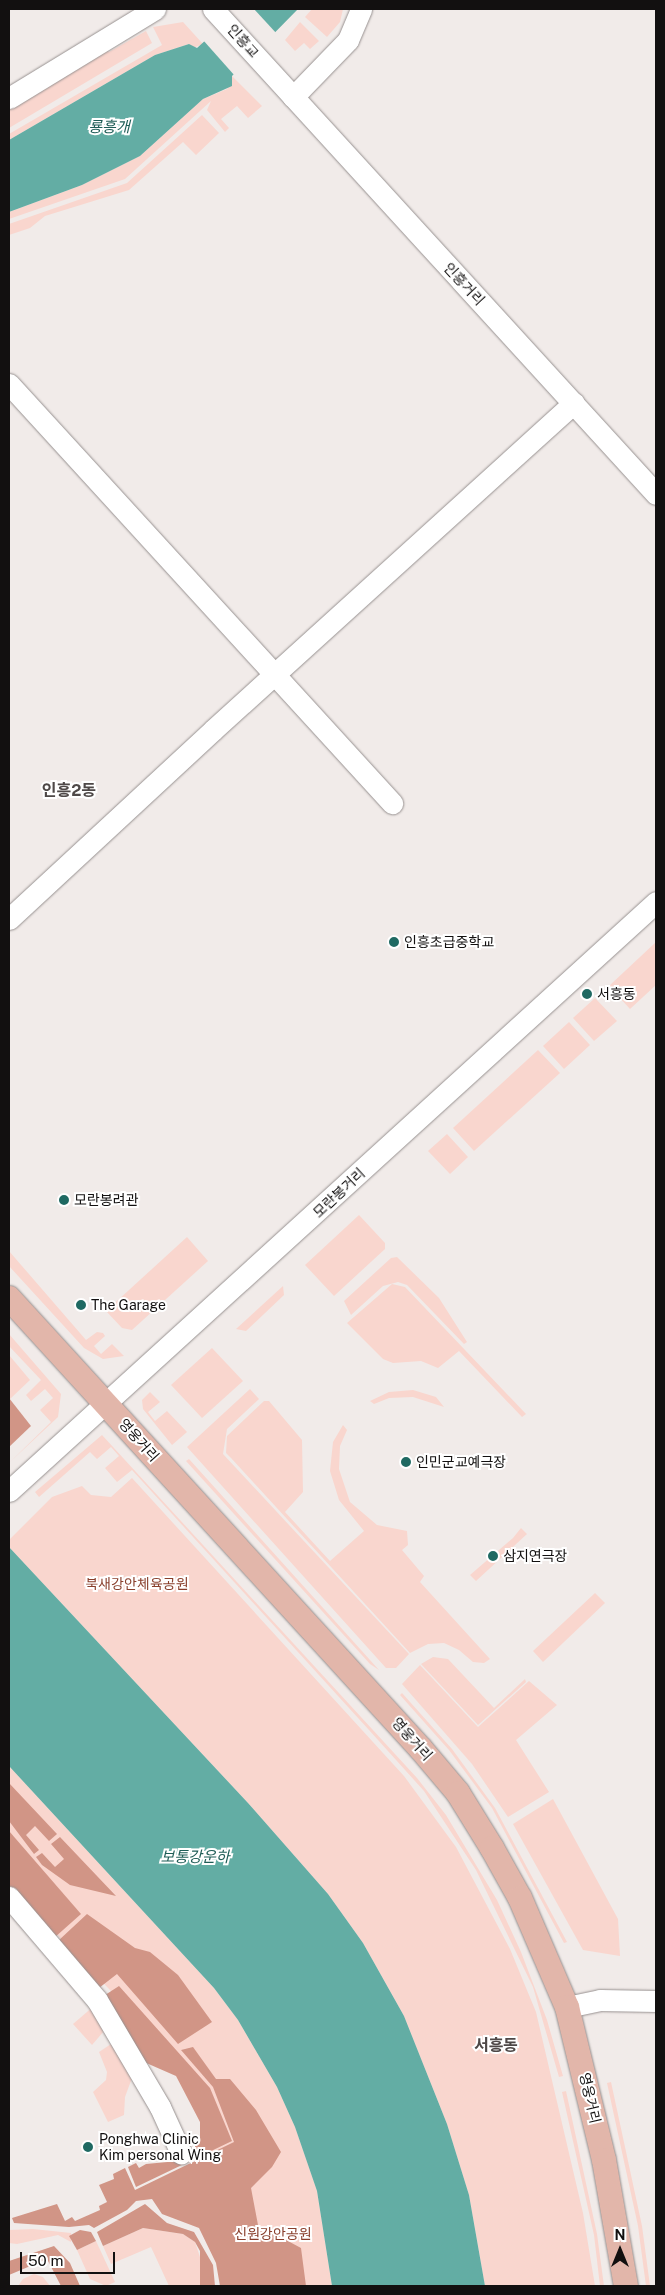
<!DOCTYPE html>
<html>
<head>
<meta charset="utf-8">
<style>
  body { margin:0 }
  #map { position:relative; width:665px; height:2295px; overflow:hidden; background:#f1ebe9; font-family:"Public Sans","Noto Sans KR",sans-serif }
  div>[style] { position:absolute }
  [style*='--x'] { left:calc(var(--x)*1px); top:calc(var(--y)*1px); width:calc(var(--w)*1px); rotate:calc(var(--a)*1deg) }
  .green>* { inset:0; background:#f9d6ce }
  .forest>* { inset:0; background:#d19586 }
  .water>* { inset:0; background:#63ada4 }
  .pier>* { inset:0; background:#f1ebe9 }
  .roads { filter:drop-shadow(0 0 1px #979190) drop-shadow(0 0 1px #979190) }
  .secondary>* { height:21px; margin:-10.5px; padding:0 10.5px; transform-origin:10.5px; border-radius:10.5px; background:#fff }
  .primary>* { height:24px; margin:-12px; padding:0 12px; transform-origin:12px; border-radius:12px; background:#e2b6aa }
  .dots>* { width:14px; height:14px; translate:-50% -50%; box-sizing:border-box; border:2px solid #fff; border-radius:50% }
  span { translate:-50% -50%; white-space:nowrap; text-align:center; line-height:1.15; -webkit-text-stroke:4px #fff; paint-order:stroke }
  .street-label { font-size:14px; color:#121010 }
  .poi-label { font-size:14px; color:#121010 }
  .left { translate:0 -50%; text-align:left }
  .park-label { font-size:14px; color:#893f2c }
  .water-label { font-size:15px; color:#1f5d57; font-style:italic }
  .quarter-label { font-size:16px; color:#4e4847; font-weight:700 }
  .frame { position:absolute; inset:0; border:10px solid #121010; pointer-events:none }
  .north { position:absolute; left:595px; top:2225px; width:50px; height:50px; -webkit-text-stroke:4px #fff; paint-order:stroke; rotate:0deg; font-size:14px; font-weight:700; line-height:20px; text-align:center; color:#121010 }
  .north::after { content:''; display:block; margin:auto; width:18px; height:22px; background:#121010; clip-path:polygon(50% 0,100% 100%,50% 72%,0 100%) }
  .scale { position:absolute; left:20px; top:2252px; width:95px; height:22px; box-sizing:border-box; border:2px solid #121010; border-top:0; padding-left:6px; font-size:15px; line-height:18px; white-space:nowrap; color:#121010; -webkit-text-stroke:4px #fff; paint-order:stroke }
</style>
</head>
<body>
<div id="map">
  <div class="green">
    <div style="clip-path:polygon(312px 9px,343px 9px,340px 22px,327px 37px,305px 17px)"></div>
    <div style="clip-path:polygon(183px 22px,203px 44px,193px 48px,189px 44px,155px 55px,9px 140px,9px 134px,162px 45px,153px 27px)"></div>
    <div style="clip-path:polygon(300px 22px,319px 41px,310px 49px,304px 43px,295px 51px,285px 40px)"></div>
    <div style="clip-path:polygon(146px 31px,152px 43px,9px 128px,9px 107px,107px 50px,109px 52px)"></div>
    <div style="clip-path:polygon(232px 76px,262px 106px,248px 118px,237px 106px,221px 119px,229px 128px,225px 132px,207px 110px,211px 101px,125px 179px,9px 219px,9px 212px,82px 185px,140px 156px,203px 99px,227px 89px,232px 83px)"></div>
    <div style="clip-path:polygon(202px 115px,219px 133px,196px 155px,183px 142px,129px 190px,45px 216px,30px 228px,9px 235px,9px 224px,127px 183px)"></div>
    <div style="clip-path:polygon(656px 942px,656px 985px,630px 1009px,609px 986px)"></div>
    <div style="clip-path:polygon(595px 998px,617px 1021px,594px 1041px,573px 1018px)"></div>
    <div style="clip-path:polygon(569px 1022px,590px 1045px,564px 1069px,543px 1046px)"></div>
    <div style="clip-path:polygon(538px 1050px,560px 1073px,474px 1151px,453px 1128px)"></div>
    <div style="clip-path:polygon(447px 1134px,468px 1157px,450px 1174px,428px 1151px)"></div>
    <div style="clip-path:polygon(359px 1215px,385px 1243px,385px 1249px,334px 1296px,305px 1265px)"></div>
    <div style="clip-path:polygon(187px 1237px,208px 1261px,132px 1330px,122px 1328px,106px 1311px)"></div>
    <div style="clip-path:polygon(9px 1251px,86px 1340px,97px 1332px,103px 1333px,105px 1336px,94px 1346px,101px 1354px,112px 1344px,124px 1356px,103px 1359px,84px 1348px,9px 1266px)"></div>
    <div style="clip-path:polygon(397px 1257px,439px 1298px,467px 1342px,464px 1344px,407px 1285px,398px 1282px,383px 1286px,351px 1315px,344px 1301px,391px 1258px)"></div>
    <div style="clip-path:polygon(392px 1284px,405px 1287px,526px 1414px,522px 1417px,459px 1351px,438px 1368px,421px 1361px,393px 1363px,383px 1359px,347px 1323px)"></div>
    <div style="clip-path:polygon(283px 1286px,284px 1295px,246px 1331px,236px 1329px)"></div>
    <div style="clip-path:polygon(9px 1334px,61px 1394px,58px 1417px,9px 1463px,51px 1422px,40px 1410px,53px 1398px,45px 1389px,31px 1401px,26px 1395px,41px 1380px,9px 1346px)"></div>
    <div style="clip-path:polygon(212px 1348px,243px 1381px,202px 1418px,171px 1385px)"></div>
    <div style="clip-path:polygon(9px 1355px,30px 1380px,10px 1399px,9px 1398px)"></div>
    <div style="clip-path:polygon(250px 1389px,259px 1399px,227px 1429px,223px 1454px,409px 1654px,396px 1668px,386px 1668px,187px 1447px)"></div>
    <div style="clip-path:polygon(413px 1390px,436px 1397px,444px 1407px,413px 1397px,389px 1398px,374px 1404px,370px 1401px,389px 1392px)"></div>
    <div style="clip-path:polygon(150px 1392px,160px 1402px,148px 1412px,155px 1421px,167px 1411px,187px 1432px,172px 1445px,143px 1409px,142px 1400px)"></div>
    <div style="clip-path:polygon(264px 1401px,269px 1401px,302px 1440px,303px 1492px,285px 1512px,330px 1561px,364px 1531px,339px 1500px,330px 1471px,333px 1442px,343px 1425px,347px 1430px,340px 1446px,339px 1469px,350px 1502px,377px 1525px,407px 1531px,408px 1545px,402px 1550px,424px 1576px,420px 1582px,490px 1659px,484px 1663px,473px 1662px,459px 1650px,444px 1643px,428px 1644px,410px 1653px,231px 1458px,226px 1453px,227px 1436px)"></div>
    <div style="clip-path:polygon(102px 1435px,417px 1778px,446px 1815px,497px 1900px,521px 1952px,547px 2020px,563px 2076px,559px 2077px,533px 1987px,476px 1870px,424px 1791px,369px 1730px,132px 1470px,117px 1482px,105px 1468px,119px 1456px,111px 1447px,97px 1459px,90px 1452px,39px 1497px,35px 1492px)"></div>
    <div style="clip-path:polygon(189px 1459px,379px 1670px,370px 1664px,186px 1461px)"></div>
    <div style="clip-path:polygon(132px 1478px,404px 1776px,456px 1847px,510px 1949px,536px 2012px,583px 2213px,595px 2286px,485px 2286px,469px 2195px,447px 2124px,404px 2016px,363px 1943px,328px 1894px,248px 1803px,9px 1547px,9px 1540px,52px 1497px,82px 1486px,91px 1495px,111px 1497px)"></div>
    <div style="clip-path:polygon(521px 1528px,527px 1534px,476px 1581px,470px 1575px,513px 1538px)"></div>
    <div style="clip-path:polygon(595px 1593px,605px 1603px,543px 1662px,533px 1651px)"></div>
    <div style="clip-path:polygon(433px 1657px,448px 1659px,494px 1708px,525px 1679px,526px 1682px,478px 1725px,421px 1664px)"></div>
    <div style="clip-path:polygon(420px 1665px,478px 1727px,529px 1681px,557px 1705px,516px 1740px,549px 1792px,508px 1817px,472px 1764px,402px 1684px)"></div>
    <div style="clip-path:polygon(402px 1693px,452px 1749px,495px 1808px,567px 1942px,564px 1943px,492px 1808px,449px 1750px,400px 1695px)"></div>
    <div style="clip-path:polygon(9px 1766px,214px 1988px,238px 2020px,277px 2087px,295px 2127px,317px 2191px,332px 2286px,226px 2286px,213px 2156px,190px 2074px,9px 1884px)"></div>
    <div style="clip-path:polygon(553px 1799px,618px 1919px,620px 1956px,583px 1950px,513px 1824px)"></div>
    <div style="clip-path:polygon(94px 2006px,104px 2031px,92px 2045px,73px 2024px)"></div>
    <div style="clip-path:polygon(111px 2044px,132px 2078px,125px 2097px,124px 2115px,108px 2122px,93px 2092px,106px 2080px,107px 2072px,99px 2052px)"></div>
    <div style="clip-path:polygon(611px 2082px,642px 2226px,650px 2286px,646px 2286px,638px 2226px,607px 2083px)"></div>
    <div style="clip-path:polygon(566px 2091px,597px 2234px,604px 2286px,600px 2286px,594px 2235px,562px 2092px)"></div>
    <div style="clip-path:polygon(143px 2228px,183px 2234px,195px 2242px,202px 2263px,200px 2286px,169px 2286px,151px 2247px,111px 2264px,103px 2246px)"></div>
    <div style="clip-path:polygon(33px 2229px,71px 2233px,71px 2242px,58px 2235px,17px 2244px,9px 2243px,9px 2230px)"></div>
    <div style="clip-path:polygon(96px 2241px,115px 2282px,106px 2286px,90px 2279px,77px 2250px)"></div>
    <div style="clip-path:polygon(34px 2274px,43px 2277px,50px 2286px,18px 2286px,23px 2279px)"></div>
  </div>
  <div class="forest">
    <div style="clip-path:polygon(9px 1398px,31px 1426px,9px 1447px)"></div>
    <div style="clip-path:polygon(9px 1783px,57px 1834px,49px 1841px,35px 1826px,26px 1835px,39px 1850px,34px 1854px,9px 1821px)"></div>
    <div style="clip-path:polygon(9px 1831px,81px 1914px,54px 1938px,9px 1886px)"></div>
    <div style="clip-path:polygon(60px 1837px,116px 1896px,70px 1885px,42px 1865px,36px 1857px,42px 1853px,55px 1867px,64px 1859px,51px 1844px)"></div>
    <div style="clip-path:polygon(87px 1914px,135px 1948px,150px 1952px,178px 1975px,212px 2022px,178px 2044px,117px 1974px,99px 1988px,58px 1941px)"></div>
    <div style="clip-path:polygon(119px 1986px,210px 2088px,232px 2141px,136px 2187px,128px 2167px,136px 2163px,139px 2168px,146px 2164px,178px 2161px,190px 2154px,200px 2139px,200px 2122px,176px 2076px,144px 2062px,102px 1997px)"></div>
    <div style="clip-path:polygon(193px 2047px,216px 2079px,230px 2079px,256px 2110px,281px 2152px,272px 2167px,251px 2188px,258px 2225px,301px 2248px,306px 2286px,220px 2286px,216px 2263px,199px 2228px,162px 2214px,152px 2199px,136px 2201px,127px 2210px,94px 2228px,89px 2225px,69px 2227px,14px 2223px,12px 2218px,57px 2204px,65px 2221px,72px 2217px,75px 2221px,100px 2210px,99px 2206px,107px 2202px,99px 2185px,114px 2179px,113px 2174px,125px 2168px,135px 2190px,234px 2142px,213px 2087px,181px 2050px)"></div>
    <div style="clip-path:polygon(145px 2204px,167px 2223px,194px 2232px,213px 2265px,215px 2286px,200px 2286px,200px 2251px,195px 2242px,183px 2234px,143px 2228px,103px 2246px,97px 2232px)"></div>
    <div style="clip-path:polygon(80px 2230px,91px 2232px,96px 2241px,77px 2250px,69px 2236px)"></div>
    <div style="clip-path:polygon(54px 2246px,70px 2263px,80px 2286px,61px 2286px,47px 2259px,9px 2275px,9px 2261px)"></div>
  </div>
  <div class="water">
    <div style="clip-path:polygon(240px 9px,298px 9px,232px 76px,232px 86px,203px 99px,140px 156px,82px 185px,9px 212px,9px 140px,155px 55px,189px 44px,197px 48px)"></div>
    <div style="clip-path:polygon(9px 1547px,248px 1803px,328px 1894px,363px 1943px,404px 2016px,447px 2124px,469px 2195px,485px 2286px,332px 2286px,317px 2191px,295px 2127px,277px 2087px,238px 2020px,214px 1988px,9px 1766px)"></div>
  </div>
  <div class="pier">
    <div style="clip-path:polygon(236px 9px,254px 9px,277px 34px,235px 76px,203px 40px)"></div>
  </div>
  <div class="roads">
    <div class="secondary">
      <div style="--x:213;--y:9;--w:657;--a:47.59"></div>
      <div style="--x:293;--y:97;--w:79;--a:-46"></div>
      <div style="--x:348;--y:40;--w:34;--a:-67"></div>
      <div style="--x:9;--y:98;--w:171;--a:-31.4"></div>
      <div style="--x:9;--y:384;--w:568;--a:47.57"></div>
      <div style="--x:9;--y:919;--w:278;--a:-42.8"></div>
      <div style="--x:213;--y:730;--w:487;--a:-42.2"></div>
      <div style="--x:9;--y:1491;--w:875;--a:-42.31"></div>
      <div style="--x:9;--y:1897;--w:135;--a:49.5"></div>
      <div style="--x:97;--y:2000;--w:124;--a:59.5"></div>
      <div style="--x:160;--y:2107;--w:51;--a:65.5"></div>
      <div style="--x:567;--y:2007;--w:34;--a:-12"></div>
      <div style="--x:600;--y:2000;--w:56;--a:1"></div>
    </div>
    <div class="primary">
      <div style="--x:9;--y:1298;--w:611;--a:47.59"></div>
      <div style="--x:421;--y:1749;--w:57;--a:49.9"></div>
      <div style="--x:458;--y:1793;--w:65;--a:58.3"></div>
      <div style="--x:492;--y:1848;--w:57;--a:60.8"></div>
      <div style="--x:520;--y:1898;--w:119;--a:66.7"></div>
      <div style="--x:567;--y:2007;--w:157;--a:76.4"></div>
      <div style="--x:604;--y:2160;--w:128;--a:80.1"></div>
    </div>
  </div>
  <div class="dots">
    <div style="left:394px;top:942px;background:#1f6962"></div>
    <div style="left:587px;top:994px;background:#1f6962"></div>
    <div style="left:64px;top:1200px;background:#1f6962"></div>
    <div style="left:81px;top:1305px;background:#1f6962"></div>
    <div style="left:406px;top:1462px;background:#1f6962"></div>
    <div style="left:493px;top:1556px;background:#1f6962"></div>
    <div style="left:88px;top:2147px;background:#1f6962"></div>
  </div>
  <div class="street-label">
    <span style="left:243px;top:41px;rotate:48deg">인흥교</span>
    <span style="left:464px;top:284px;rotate:47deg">인흥거리</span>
    <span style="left:339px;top:1193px;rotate:-43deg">모란봉거리</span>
    <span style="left:139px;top:1440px;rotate:48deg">영웅거리</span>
    <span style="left:412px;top:1739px;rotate:48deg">영웅거리</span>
    <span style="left:590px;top:2098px;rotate:77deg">영웅거리</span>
  </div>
  <div class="poi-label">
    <span class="left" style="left:404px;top:942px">인흥초급중학교</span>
    <span class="left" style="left:597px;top:994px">서흥동</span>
    <span class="left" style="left:74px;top:1200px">모란봉려관</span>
    <span class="left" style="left:91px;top:1305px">The Garage</span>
    <span class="left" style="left:416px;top:1462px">인민군교예극장</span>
    <span class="left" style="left:503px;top:1556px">삼지연극장</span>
    <span class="left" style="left:99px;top:2147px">Ponghwa Clinic<br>Kim personal Wing</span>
  </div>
  <div class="park-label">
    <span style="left:137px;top:1584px">북새강안체육공원</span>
    <span style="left:273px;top:2234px">신원강안공원</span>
  </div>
  <div class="water-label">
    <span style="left:109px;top:127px">룡흥개</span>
    <span style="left:195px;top:1857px">보통강운하</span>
  </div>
  <div class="quarter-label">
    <span style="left:69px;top:791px">인흥2동</span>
    <span style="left:496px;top:2046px">서흥동</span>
  </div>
  <div class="frame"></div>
  <div class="north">N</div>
  <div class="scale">50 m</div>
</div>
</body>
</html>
